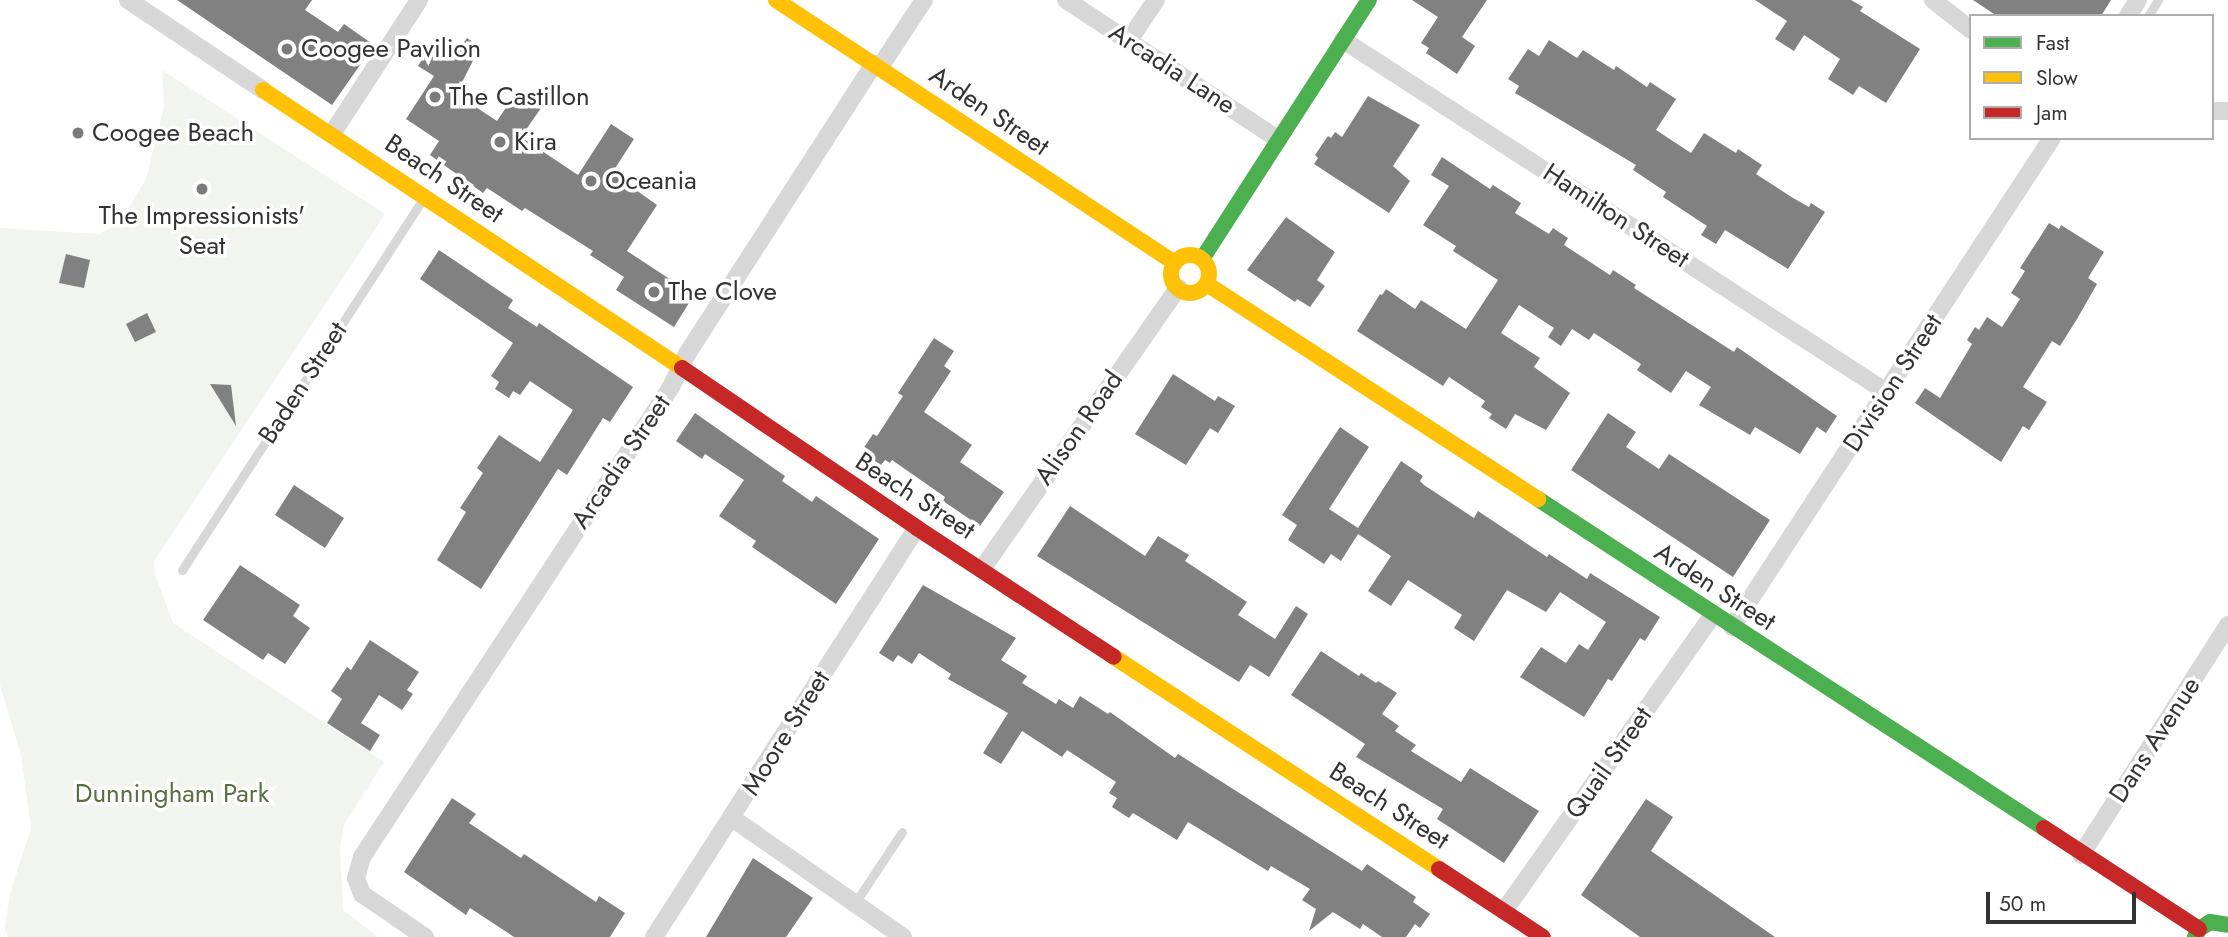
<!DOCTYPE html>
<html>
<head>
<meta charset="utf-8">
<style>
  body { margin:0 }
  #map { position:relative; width:2228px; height:937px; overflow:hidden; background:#fff; font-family:Jost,sans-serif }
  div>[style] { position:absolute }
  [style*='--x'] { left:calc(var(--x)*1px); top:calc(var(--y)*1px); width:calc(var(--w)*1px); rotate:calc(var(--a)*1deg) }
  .green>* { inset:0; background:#f1f5ed }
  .building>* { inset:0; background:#818181 }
  .lane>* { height:9px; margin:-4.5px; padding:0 4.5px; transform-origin:4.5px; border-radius:4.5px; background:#d7d7d7 }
  .street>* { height:18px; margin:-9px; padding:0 9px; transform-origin:9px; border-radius:9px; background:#d7d7d7 }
  .fast>* { height:16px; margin:-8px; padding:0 8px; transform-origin:8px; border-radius:8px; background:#4caf50 }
  .slow>* { height:16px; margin:-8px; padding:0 8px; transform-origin:8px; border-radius:8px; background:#ffc107 }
  .slow>.ring { margin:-8px; padding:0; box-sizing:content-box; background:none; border:16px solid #ffc107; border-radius:50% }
  .jam>* { height:16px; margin:-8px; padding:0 8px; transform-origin:8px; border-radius:8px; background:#c62828 }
  .dots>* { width:19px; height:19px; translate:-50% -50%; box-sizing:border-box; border:4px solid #fff; border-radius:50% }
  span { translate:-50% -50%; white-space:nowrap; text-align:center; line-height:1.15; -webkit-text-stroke:7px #fff; paint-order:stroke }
  .poi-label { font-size:26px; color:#333 }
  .left { translate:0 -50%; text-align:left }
  .street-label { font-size:26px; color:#333 }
  .park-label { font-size:26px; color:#56703f }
  .legend { position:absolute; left:1969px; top:14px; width:245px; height:126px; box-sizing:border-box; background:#fff; border:2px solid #adadad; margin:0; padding:9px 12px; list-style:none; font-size:21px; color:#333 }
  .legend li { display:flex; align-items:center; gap:14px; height:35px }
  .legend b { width:35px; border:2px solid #adadad }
  .scale { position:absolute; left:1986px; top:892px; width:150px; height:32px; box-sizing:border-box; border:4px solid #333; border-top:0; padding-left:9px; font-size:21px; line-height:24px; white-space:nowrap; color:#333; -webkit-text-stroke:5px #fff; paint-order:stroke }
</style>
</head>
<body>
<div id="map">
  <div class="green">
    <div style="clip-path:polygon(162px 70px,385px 214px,154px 561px,155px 574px,173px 623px,384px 762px,344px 824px,340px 849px,343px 910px,378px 937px,8px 937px,5px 928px,10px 894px,31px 828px,21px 755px,0 685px,0 228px,100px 234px,121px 221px,146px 179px,164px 107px)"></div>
  </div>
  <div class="building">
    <div style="clip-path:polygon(177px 0,312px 0,305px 10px,338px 32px,344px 24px,374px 45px,332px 105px)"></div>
    <div style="clip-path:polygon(1412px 0,1487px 0,1462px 37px,1475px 46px,1457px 74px,1426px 53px,1429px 48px,1421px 43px,1438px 17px)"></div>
    <div style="clip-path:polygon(1755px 0,1851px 0,1863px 7px,1860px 11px,1920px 49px,1886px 103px,1859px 86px,1853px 95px,1828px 79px,1840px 59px,1804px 35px,1794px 51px,1775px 39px,1787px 21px)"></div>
    <div style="clip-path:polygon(1973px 0,2111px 0,2101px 16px,1997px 16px)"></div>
    <div style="clip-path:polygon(436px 38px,457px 52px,467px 38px,480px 47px,456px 94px,497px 121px,517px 91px,541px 108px,521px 137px,578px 175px,611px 124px,634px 139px,612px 173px,657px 205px,627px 251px,694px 295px,674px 327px,616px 290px,624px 277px,590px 255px,593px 251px,525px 208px,522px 211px,487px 188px,483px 193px,430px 155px,439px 141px,406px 119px,434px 76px,418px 66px)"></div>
    <div style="clip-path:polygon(1549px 40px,1577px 58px,1583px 50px,1614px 70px,1616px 66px,1647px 87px,1650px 82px,1676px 99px,1656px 130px,1691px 153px,1704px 133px,1736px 153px,1738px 149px,1762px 165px,1756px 174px,1793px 198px,1809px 207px,1811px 203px,1825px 212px,1788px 269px,1725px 230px,1716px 244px,1701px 235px,1707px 226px,1663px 197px,1666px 192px,1633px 170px,1636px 165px,1515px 93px,1519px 86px,1508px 79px,1528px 49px,1539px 56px)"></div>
    <div style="clip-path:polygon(1368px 96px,1420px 125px,1393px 166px,1410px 181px,1389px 213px,1314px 164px,1318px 158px,1315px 155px,1328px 136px,1331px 138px,1335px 132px,1342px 137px)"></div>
    <div style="clip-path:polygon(1442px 157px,1490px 189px,1493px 185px,1521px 203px,1515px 213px,1549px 234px,1553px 228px,1568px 238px,1564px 245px,1610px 275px,1613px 270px,1636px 285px,1634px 288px,1734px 352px,1737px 347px,1837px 416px,1826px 433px,1817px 427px,1800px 454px,1755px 427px,1750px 435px,1699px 405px,1711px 387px,1686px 371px,1671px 393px,1637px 370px,1641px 364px,1594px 333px,1589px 340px,1572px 329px,1561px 346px,1548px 337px,1554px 328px,1519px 305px,1501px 333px,1540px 358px,1534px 367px,1570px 393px,1546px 430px,1515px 414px,1506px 429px,1489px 418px,1492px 414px,1481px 407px,1485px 401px,1449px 377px,1443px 386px,1357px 331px,1380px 294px,1382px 295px,1386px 289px,1415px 309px,1421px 300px,1466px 329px,1498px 280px,1453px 251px,1456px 246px,1423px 225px,1449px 186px,1431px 175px)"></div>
    <div style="clip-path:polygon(1286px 217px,1335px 252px,1317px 280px,1325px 286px,1310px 307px,1297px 299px,1295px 302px,1247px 270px)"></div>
    <div style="clip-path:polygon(2049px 223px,2059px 229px,2061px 225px,2104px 252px,2088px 278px,2097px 284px,2077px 319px,2060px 346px,2052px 341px,2023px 387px,2047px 402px,2029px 430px,2023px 426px,2001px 462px,1915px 403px,1925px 388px,1940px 398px,1972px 344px,1967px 340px,1975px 327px,1979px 330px,1987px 317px,2002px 327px,2020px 299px,2011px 293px,2025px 271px,2020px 268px)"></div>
    <div style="clip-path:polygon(439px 250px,513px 300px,508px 308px,537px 327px,539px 323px,633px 387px,610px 422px,603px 418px,567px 475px,558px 469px,481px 589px,437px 560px,466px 512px,460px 508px,483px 473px,477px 468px,499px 435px,540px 462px,573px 410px,530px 381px,520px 395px,513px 391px,509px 398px,495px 389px,499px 382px,491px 376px,513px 343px,420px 279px)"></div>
    <div style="clip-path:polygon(66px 254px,90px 260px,84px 288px,59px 283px)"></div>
    <div style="clip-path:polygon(147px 313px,156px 332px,135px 342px,126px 324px)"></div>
    <div style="clip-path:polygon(934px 338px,954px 351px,944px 366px,951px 371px,924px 412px,972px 445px,960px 462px,1004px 492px,980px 526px,943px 501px,945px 497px,892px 460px,890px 463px,885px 460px,881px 465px,861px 452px,873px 434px,877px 436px,903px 396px,898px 393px)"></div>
    <div style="clip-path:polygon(1173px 374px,1215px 401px,1218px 396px,1235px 406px,1218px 433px,1210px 428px,1186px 465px,1135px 434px)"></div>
    <div style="clip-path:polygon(210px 384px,231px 385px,236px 426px)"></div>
    <div style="clip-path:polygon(695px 413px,785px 476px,782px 481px,812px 502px,816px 496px,879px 539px,836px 604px,752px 547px,756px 541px,719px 516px,744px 480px,705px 454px,702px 459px,676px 441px)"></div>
    <div style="clip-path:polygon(1608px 413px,1636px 432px,1626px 447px,1659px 469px,1669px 454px,1770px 520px,1733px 577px,1571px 470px)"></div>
    <div style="clip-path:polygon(1340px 427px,1369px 447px,1329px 509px,1358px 528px,1401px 461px,1423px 476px,1420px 481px,1424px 485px,1474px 518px,1478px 511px,1547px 557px,1549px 554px,1587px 579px,1590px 573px,1660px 617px,1645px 641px,1640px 638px,1612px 681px,1608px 679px,1584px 717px,1520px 677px,1541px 647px,1566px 663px,1579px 644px,1588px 650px,1606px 622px,1560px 592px,1546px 612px,1507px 590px,1474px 641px,1454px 628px,1462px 615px,1408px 580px,1391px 606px,1368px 591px,1391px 556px,1358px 534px,1341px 561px,1331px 554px,1324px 564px,1288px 540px,1297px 525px,1282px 515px)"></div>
    <div style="clip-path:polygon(294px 485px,344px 518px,325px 548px,275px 515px)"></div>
    <div style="clip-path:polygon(1070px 506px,1145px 556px,1158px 536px,1189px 555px,1185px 561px,1247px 602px,1238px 615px,1275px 639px,1296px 606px,1308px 614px,1269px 677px,1250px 665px,1239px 682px,1037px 556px)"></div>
    <div style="clip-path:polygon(240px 565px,300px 605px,293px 616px,310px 628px,285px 664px,268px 653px,263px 660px,203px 620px)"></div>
    <div style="clip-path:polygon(923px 585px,1016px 638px,1001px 660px,1027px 676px,1022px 683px,1056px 704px,1059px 699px,1073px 708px,1080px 696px,1108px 714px,1110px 712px,1175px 758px,1178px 754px,1362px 871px,1367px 864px,1416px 897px,1413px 902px,1430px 914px,1420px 928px,1415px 924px,1406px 937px,1382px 937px,1363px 924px,1360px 929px,1333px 912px,1309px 931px,1316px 909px,1302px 900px,1310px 889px,1271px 866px,1268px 871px,1188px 822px,1177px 840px,1133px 813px,1129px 818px,1112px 807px,1117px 798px,1109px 793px,1116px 782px,1067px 750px,1062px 757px,1022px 731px,1001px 764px,983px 753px,1008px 713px,948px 679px,951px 674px,919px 653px,912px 664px,898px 655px,893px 662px,879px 653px)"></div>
    <div style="clip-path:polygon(370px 640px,419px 672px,407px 690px,413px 694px,402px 710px,379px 695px,361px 723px,380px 735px,370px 751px,327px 723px,342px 699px,331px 691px,347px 667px,351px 670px)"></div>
    <div style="clip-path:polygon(1321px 651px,1359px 676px,1361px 673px,1376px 683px,1378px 681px,1397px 693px,1382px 714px,1399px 726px,1395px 731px,1416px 745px,1411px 751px,1461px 782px,1470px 768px,1539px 811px,1504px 863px,1437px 819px,1443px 809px,1356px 757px,1365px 744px,1291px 695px)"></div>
    <div style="clip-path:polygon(452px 798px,476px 814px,469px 823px,521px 858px,524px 854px,596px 902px,599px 896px,625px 913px,610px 937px,514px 937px,470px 908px,466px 915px,404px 872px)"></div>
    <div style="clip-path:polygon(1646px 799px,1673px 817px,1651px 851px,1775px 937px,1640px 937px,1581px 895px)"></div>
    <div style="clip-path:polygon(753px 858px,813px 898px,786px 937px,706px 937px)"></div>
  </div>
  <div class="lane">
    <div style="--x:2148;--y:16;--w:19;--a:-58"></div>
    <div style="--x:182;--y:570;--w:441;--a:-57"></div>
    <div style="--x:855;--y:903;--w:85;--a:-56.5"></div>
  </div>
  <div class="street">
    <div style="--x:128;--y:0;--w:162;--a:33.7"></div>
    <div style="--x:1066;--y:0;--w:254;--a:33.3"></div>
    <div style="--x:1933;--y:0;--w:48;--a:38.3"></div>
    <div style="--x:2128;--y:16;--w:19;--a:-58"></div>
    <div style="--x:1129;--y:40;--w:48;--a:-56"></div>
    <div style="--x:1343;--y:40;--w:649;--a:32.93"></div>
    <div style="--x:880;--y:67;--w:80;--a:-56.7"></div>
    <div style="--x:2212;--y:111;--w:16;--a:0"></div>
    <div style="--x:332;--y:134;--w:160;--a:-57"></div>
    <div style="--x:982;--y:569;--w:343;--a:-55.1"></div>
    <div style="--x:1732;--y:627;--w:584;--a:-56.8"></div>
    <div style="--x:732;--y:818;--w:208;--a:34.8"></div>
    <div style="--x:2081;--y:855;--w:273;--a:-57.4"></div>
    <div style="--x:1504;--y:911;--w:362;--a:-54.8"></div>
    <div style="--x:425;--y:937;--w:76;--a:-145.7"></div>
    <div style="--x:362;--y:894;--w:17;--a:-111"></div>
    <div style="--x:356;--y:878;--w:22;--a:-74"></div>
    <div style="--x:362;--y:857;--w:562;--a:-56.68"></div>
    <div style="--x:671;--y:387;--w:37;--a:-64"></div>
    <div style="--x:687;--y:354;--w:345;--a:-57.2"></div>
    <div style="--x:654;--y:937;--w:486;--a:-57.3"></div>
  </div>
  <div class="fast">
    <div style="--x:1202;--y:259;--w:308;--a:-57.2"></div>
    <div style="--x:1538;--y:499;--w:604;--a:33.03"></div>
    <div style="--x:2195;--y:937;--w:9;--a:-63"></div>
    <div style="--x:2199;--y:929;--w:13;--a:-32"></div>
    <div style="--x:2210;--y:922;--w:18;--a:9"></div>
  </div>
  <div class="slow">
    <div style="--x:776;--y:0;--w:478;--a:33.4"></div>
    <div style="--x:263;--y:90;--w:503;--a:33.56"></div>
    <div class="ring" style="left:1171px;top:255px;width:22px;height:22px"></div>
    <div style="--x:1207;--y:284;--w:395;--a:33"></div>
    <div style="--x:1114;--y:657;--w:388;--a:33.1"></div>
  </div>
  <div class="jam">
    <div style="--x:682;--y:368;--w:284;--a:34.2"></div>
    <div style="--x:917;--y:528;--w:235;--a:33.2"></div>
    <div style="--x:2044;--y:828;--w:185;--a:33.1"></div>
    <div style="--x:1439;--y:869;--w:124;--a:33.2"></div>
  </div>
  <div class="dots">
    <div style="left:287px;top:49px;background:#7a7a7a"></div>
    <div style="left:435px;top:97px;background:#7a7a7a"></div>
    <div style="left:78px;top:133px;background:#7a7a7a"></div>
    <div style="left:500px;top:142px;background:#7a7a7a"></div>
    <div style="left:591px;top:181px;background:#7a7a7a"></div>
    <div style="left:202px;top:189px;background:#7a7a7a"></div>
    <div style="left:654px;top:292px;background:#7a7a7a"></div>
  </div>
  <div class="poi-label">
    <span class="left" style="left:301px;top:49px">Coogee Pavilion</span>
    <span class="left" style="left:449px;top:97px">The Castillon</span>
    <span class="left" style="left:92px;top:133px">Coogee Beach</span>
    <span class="left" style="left:514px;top:142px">Kira</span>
    <span class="left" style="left:605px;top:181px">Oceania</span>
    <span style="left:202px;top:231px">The Impressionists'<br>Seat</span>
    <span class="left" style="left:668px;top:292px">The Clove</span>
  </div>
  <div class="street-label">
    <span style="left:1172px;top:69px;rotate:33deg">Arcadia Lane</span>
    <span style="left:989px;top:111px;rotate:34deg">Arden Street</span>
    <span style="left:444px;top:179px;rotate:34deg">Beach Street</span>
    <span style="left:1616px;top:216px;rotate:33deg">Hamilton Street</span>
    <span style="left:303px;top:383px;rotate:-57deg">Baden Street</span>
    <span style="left:1893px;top:383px;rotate:-57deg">Division Street</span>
    <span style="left:1079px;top:428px;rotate:-55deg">Alison Road</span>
    <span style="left:621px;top:462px;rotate:-56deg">Arcadia Street</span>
    <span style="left:915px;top:496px;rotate:33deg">Beach Street</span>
    <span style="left:1715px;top:587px;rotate:33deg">Arden Street</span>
    <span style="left:786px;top:733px;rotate:-58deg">Moore Street</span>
    <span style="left:2155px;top:740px;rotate:-57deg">Dans Avenue</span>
    <span style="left:1609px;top:763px;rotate:-55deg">Quail Street</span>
    <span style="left:1389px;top:806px;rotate:33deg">Beach Street</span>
  </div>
  <div class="park-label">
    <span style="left:172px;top:794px">Dunningham Park</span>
  </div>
  <ul class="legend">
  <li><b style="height:9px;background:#4caf50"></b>Fast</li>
  <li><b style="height:9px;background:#ffc107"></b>Slow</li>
  <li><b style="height:9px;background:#c62828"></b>Jam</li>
  </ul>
  <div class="scale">50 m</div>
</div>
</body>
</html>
